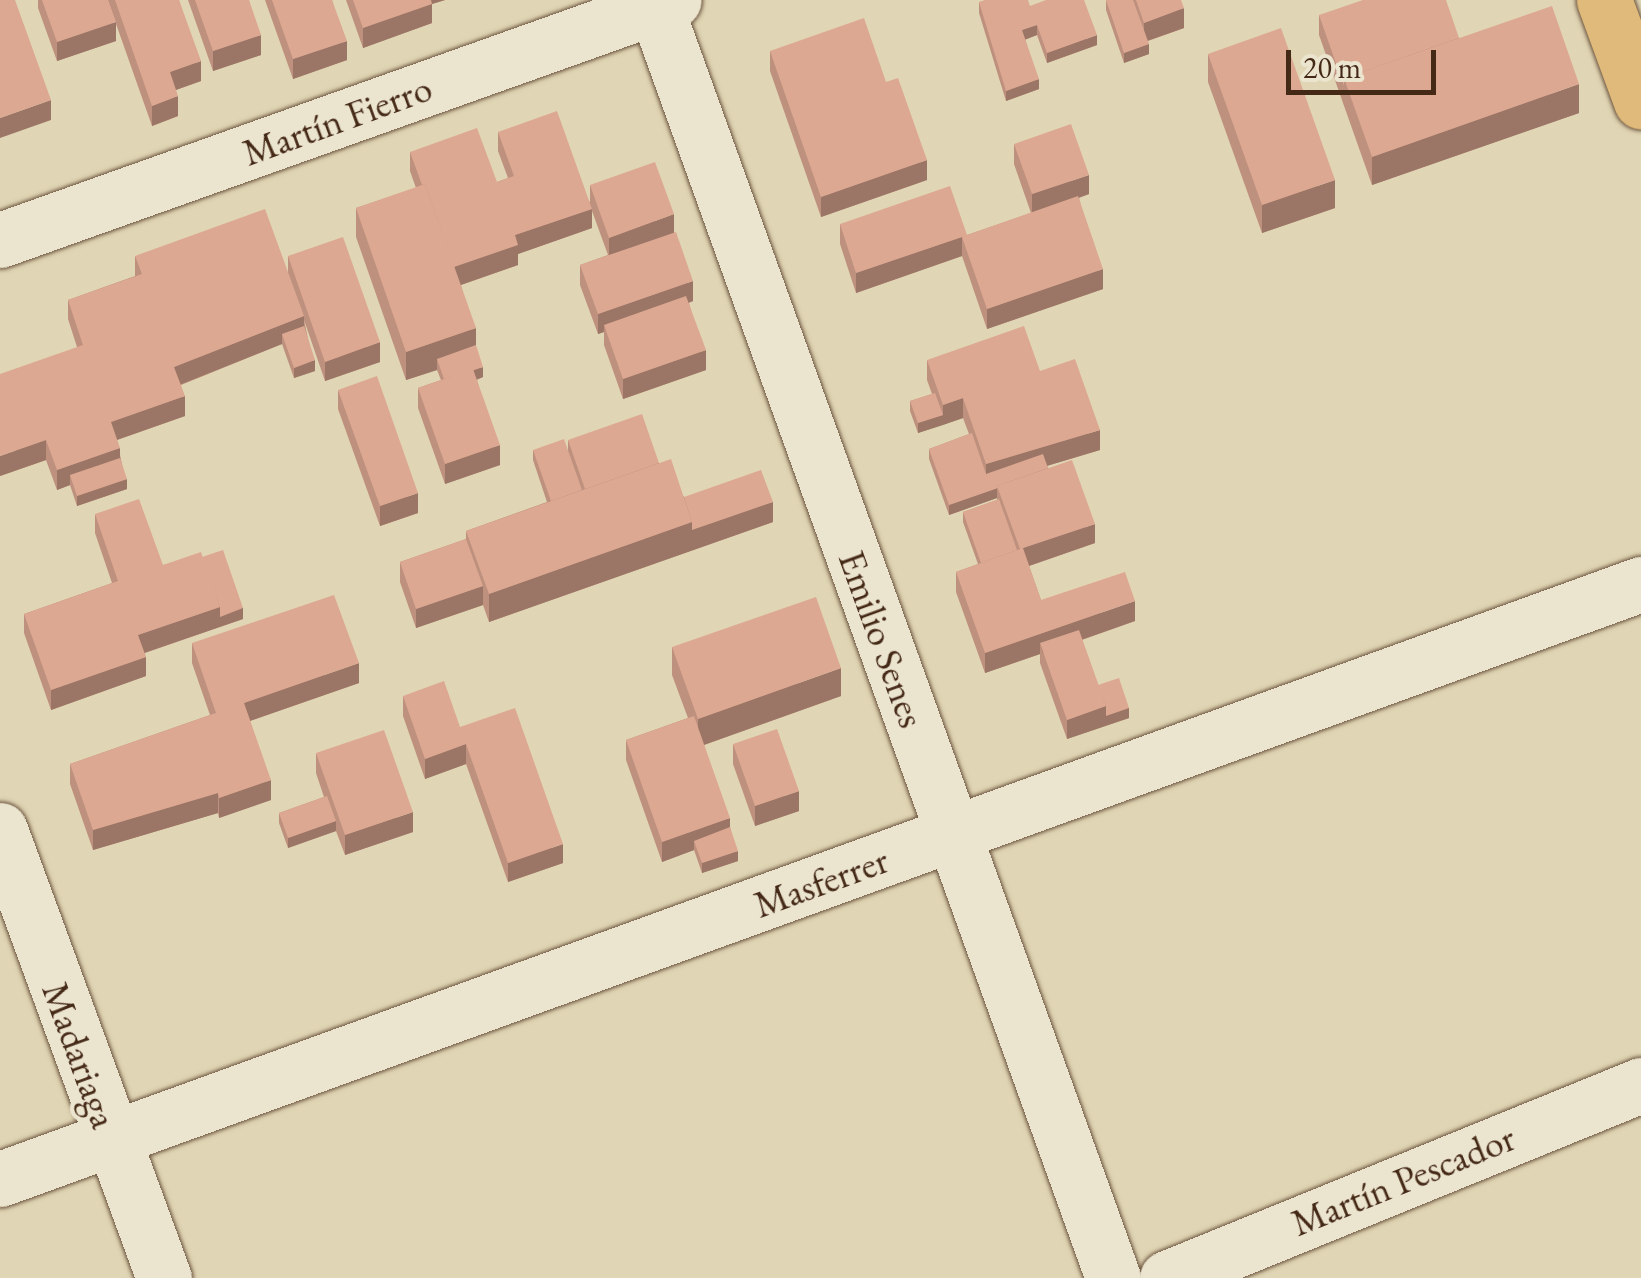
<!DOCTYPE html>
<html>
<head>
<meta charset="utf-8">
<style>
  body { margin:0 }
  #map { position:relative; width:1641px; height:1278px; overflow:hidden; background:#e0d5b4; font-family:"EB Garamond",serif }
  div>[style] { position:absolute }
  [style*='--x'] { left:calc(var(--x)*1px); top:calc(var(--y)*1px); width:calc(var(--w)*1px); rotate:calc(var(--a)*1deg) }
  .roads { filter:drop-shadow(0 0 2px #6c543e) drop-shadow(0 0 2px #6c543e) }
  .minor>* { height:55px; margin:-27.5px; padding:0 27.5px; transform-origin:27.5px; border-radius:27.5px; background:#ebe4ce }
  .major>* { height:55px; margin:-27.5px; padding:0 27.5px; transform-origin:27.5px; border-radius:27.5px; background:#e0ba7a }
  .wall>* { inset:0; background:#be907e }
  .shaded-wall>* { inset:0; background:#9b7666 }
  .building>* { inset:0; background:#dda892 }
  span { translate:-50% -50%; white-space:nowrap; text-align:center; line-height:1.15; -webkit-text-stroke:9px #ebe4ce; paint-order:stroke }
  .street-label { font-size:38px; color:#452917 }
  .scale { position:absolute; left:1286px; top:50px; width:150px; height:45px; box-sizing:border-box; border:5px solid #452917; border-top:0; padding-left:12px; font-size:30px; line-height:35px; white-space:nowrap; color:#452917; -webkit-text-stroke:8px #ebe4ce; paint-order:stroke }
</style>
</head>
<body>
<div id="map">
  <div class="roads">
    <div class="minor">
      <div style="--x:653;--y:0;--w:1358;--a:70.2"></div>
      <div style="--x:0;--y:240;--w:715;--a:-19.6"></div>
      <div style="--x:0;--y:830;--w:477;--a:69.9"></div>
      <div style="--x:0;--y:1179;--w:1746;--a:-19.93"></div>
      <div style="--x:1167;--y:1278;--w:512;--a:-22.15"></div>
    </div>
    <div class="major">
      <div style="--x:1604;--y:0;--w:108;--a:69.9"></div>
    </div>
  </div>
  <div class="wall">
    <div style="clip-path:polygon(38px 0,179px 0,201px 81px,176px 90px,178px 116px,152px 126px,109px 4px,116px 41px,57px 61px,38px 8px)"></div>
    <div style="clip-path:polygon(188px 0,249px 0,261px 55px,213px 71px)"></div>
    <div style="clip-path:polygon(265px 0,332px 0,347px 60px,293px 79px)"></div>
    <div style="clip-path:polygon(346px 0,445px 0,432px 4px,432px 23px,363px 48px)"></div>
    <div style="clip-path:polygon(1106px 0,1181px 0,1184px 28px,1148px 41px,1149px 54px,1124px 63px,1106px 10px)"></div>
    <div style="clip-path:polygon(979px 2px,1030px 6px,1097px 45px,1047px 63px,1037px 35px,1025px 39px,1039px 89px,1006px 101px,979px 13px)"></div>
    <div style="clip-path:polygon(1319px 15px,1459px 38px,1579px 113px,1372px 185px,1319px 35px)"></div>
    <div style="clip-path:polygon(770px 51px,886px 82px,927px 180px,821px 217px,770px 71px)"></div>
    <div style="clip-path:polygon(1208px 54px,1335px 208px,1262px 233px,1208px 82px)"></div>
    <div style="clip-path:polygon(498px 132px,590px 202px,590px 185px,674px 232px,693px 301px,689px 303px,706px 370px,623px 399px,604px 345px,604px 332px,598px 334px,580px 285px,580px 265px,608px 255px,592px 211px,592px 228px,518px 254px,518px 265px,461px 285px,483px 377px,477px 380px,500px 465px,445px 484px,418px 408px,418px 388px,441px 380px,437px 370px,406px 380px,356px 237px,356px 208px,416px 188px,410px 171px,410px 152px,497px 182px,508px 178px,498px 151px)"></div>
    <div style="clip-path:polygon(1014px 144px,1089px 194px,1079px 198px,1103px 289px,987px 329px,962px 256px,856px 293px,840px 244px,840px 224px,967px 235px,1031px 213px,1014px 164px)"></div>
    <div style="clip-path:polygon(135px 256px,288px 272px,288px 256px,380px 362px,325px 381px,304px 320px,315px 371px,294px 378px,282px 344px,181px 385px,185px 416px,117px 440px,127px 489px,77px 506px,70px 485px,57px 490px,46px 460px,0 476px,77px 347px,68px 319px,68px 300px,135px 276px)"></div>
    <div style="clip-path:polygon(927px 360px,1040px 371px,1100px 450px,1047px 466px,1095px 543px,1029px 566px,1041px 600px,1135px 621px,1082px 640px,1098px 685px,1129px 718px,1067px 739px,1040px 663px,1040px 654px,985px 673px,956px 592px,956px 572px,978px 564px,963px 522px,963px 512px,997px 500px,997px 498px,949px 515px,929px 459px,929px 449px,969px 434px,963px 418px,918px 433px,910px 411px,910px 401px,932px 394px,927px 380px)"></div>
    <div style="clip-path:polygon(338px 390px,418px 513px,380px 526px,338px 409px)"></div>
    <div style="clip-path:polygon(568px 440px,659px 463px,684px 497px,773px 522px,489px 622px,483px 605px,416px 628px,400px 582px,400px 562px,466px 539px,466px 531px,547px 502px,533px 460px,533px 450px,568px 450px)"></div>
    <div style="clip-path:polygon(95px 514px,163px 565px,202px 557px,243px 619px,145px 653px,146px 676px,51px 710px,24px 633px,24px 614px,112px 583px,95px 533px)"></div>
    <div style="clip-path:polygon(192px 643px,359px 683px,250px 721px,271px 800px,219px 818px,218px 813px,93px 850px,70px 784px,70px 764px,210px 715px,192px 663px)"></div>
    <div style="clip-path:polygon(672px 647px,841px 696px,704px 745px,730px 827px,738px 861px,702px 873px,694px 850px,662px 862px,626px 760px,626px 740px,688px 718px,672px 675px)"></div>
    <div style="clip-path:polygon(403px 696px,460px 727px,563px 863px,508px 882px,466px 764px,425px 779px,403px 716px)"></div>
    <div style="clip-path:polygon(733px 744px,799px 811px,755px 826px,733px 764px)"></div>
    <div style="clip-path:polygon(316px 753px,413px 832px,345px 855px,336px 831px,288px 848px,279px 823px,279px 813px,324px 797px,316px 773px)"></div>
  </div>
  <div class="shaded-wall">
    <div style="clip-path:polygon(426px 0,445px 0,432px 4px,432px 23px,363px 48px,363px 28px)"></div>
    <div style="clip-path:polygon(1184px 8px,1184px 28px,1144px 42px,1144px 23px)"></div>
    <div style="clip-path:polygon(116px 22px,116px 41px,57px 61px,57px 42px)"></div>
    <div style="clip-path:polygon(1037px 25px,1037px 35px,1022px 41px,1022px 30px)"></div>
    <div style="clip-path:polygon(261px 35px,261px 55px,213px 71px,213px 51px)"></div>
    <div style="clip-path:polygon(1097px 35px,1097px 45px,1047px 63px,1047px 53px)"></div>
    <div style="clip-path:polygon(347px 41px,347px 60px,293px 79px,293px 59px)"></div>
    <div style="clip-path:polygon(1149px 44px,1149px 54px,1124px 63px,1124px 53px)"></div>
    <div style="clip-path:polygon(201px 61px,201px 81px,170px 92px,170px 72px)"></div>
    <div style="clip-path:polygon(1039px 79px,1039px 89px,1006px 101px,1006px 91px)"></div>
    <div style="clip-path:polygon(1579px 84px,1579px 113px,1372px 185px,1372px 157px)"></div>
    <div style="clip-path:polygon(178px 96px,178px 116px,152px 126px,152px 106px)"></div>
    <div style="clip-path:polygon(51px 100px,51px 120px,0 138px,0 118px)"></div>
    <div style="clip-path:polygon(927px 160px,927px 180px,821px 217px,821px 197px)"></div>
    <div style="clip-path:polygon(1089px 175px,1089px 194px,1032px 214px,1032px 194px)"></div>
    <div style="clip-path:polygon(1335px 180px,1335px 208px,1262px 233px,1262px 205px)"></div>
    <div style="clip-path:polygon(592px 209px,592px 228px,518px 254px,518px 265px,452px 288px,452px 268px,515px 235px)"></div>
    <div style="clip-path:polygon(674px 214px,674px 234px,609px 257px,609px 238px)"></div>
    <div style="clip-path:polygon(962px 237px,962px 256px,856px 293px,856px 273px)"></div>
    <div style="clip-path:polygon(1103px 269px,1103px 289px,987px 329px,987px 309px)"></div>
    <div style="clip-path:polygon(693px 281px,693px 301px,606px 331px,604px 325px,604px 332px,598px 334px,598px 314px)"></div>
    <div style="clip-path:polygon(304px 316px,304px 336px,282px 334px,282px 344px,174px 387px,174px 367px)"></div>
    <div style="clip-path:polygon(476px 328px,476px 356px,437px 359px,437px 370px,406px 380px,406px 352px)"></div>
    <div style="clip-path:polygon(380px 342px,380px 362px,325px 381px,325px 362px)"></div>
    <div style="clip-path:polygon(706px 350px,706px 370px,623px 399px,623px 379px)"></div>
    <div style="clip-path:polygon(315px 360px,315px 371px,294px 378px,294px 368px)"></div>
    <div style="clip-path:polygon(483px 367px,483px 377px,445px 391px,445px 381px)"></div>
    <div style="clip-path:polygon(185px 396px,185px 416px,111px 442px,111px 422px)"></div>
    <div style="clip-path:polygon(963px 398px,963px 418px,943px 425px,943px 405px)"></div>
    <div style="clip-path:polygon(943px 415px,943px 425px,918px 433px,918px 423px)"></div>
    <div style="clip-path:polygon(1100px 430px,1100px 450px,986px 484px,986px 464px)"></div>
    <div style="clip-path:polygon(46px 440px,46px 460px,0 476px,0 456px)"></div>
    <div style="clip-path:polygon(500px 445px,500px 465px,445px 484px,445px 464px)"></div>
    <div style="clip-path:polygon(120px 448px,120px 468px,70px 475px,70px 485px,57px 490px,57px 470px)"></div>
    <div style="clip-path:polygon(127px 479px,127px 489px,77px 506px,77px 496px)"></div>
    <div style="clip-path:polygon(997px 488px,997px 498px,949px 515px,949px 505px)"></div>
    <div style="clip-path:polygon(418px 493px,418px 513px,380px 526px,380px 506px)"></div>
    <div style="clip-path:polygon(773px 502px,773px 522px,489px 622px,489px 594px,692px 522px)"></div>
    <div style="clip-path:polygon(1095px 524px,1095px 543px,1023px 568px,1023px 548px)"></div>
    <div style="clip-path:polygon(483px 586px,483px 605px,416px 628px,416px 609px)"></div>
    <div style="clip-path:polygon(1135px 601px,1135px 621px,1043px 653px,1040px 643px,1040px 654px,985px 673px,985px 653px)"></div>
    <div style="clip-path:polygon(220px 607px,243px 608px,243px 619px,138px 655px,138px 635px)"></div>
    <div style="clip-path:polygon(146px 657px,146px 676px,51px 710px,51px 690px)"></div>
    <div style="clip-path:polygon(359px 663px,359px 683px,244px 723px,244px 703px)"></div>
    <div style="clip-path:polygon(841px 668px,841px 696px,698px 747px,698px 719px)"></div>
    <div style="clip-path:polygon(1106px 706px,1129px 708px,1129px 718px,1067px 739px,1067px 720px)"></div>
    <div style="clip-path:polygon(466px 744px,466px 764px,425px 779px,425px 759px)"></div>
    <div style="clip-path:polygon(271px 780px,271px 800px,219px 818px,219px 798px)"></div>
    <div style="clip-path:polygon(799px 791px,799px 811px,755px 826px,755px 806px)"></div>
    <div style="clip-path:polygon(218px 793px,218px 813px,93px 850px,93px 830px)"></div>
    <div style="clip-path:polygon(413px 812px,413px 832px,345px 855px,345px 835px)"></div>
    <div style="clip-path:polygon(730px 818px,730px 838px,694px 841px,694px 850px,662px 862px,662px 842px)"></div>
    <div style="clip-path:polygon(336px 821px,336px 831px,288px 848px,288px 838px)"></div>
    <div style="clip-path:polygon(563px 844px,563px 863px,508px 882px,508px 863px)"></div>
    <div style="clip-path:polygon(738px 851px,738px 861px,702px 873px,702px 863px)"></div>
  </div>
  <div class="building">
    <div style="clip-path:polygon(0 0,15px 0,51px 100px,0 118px)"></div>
    <div style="clip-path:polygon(42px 0,108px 0,116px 22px,57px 42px)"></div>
    <div style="clip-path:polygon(115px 0,179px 0,201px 61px,170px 72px,178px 96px,152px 106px)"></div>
    <div style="clip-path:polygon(195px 0,249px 0,261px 35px,213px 51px)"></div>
    <div style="clip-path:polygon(272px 0,332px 0,347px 41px,293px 59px)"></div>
    <div style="clip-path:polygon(353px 0,431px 0,432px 4px,363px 28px)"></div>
    <div style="clip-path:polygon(985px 0,1028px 0,1030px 6px,1046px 0,1084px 0,1097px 35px,1047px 53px,1037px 25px,1022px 30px,1039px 79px,1006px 91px,979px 2px)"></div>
    <div style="clip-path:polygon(1106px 0,1133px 0,1149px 44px,1124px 53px)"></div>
    <div style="clip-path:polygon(1136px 0,1181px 0,1184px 8px,1144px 23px)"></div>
    <div style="clip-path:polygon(1363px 0,1446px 0,1459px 38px,1344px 78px,1344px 86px,1319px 15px)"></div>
    <div style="clip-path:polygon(1552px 6px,1579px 84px,1372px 157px,1344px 78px)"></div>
    <div style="clip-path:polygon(864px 18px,886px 82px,898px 78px,927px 160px,821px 197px,770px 51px)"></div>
    <div style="clip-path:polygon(1281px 28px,1335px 180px,1262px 205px,1208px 54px)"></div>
    <div style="clip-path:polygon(557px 111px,592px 209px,515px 235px,518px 245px,454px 267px,425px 184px,422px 185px,410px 152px,477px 128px,497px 182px,514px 176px,498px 132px)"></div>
    <div style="clip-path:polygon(1071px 124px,1089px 175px,1032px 194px,1014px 144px)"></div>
    <div style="clip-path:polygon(655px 162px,674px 214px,609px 238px,590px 185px)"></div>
    <div style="clip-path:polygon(425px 184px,476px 328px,406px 352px,356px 208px)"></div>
    <div style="clip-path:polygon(950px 186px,967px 235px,1078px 196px,1103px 269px,987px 309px,962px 237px,856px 273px,840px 224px)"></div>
    <div style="clip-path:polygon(265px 209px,304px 316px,174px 367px,185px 396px,111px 422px,120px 448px,57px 470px,46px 440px,0 456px,0 374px,83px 345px,68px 300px,142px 274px,135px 256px)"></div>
    <div style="clip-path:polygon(676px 232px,693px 281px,598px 314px,580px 265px)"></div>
    <div style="clip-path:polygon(343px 237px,380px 342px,325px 362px,288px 256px)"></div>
    <div style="clip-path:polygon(686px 296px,706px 350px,623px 379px,604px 325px)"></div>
    <div style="clip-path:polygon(304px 326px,315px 360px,294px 368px,282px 334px)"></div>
    <div style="clip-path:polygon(1024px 326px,1040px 371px,1075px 359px,1100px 430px,986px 464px,963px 398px,943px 405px,927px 360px)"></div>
    <div style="clip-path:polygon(476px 345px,483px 367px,444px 379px,437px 359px)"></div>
    <div style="clip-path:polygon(473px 369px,500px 445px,445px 464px,418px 388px)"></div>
    <div style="clip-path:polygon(377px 376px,418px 493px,380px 506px,338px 390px)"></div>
    <div style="clip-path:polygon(935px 393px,943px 415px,918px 423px,910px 401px)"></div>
    <div style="clip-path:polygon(642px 414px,659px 463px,585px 489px,568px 440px)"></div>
    <div style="clip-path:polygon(972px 433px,986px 474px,1043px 454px,1048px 468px,997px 486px,998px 488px,949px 505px,929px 449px)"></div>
    <div style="clip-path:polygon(564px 439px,582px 490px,551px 501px,533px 450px)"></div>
    <div style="clip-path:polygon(120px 458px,127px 479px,77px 496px,70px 475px)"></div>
    <div style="clip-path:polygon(671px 459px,692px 522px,489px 594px,466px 531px)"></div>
    <div style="clip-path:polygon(1072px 460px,1095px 524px,1023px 548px,1041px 600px,1125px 572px,1135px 601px,985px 653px,956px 572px,1020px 549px,997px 486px)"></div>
    <div style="clip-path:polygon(761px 470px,773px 502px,692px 530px,692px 522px,684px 497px)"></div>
    <div style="clip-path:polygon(139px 499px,163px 565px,201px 552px,220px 607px,138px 635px,146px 657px,51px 690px,24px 614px,118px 581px,95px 514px)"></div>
    <div style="clip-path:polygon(999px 499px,1017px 550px,981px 563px,963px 512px)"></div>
    <div style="clip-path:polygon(466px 539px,483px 586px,416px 609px,400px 562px)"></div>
    <div style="clip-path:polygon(223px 550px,243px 608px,220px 617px,220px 607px,202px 557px)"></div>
    <div style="clip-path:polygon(334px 595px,359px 663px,244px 703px,271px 780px,219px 798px,218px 793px,93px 830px,70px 764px,216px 713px,192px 643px)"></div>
    <div style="clip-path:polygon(816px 597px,841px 668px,698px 719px,672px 647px)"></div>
    <div style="clip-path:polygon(1079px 630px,1106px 706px,1067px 720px,1040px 643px)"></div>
    <div style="clip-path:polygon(1119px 678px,1129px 708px,1106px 716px,1106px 706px,1098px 685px)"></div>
    <div style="clip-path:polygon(444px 681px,460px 727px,515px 708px,563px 844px,508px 863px,466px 744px,425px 759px,403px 696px)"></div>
    <div style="clip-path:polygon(694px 716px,730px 818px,662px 842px,626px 740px)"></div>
    <div style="clip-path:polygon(777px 729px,799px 791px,755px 806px,733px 744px)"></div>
    <div style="clip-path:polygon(384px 730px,413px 812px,345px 835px,316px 753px)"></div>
    <div style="clip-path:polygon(327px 796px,336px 821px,288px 838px,279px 813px)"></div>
    <div style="clip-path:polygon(730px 827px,738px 851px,702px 863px,694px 841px)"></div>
  </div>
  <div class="street-label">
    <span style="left:337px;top:120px;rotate:-20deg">Martín Fierro</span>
    <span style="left:882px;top:639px;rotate:70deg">Emilio Senes</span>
    <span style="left:821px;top:882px;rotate:-20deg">Masferrer</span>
    <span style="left:80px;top:1055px;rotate:70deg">Madariaga</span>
    <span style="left:1403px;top:1180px;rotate:-22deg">Martín Pescador</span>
  </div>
  <div class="scale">20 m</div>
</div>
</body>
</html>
